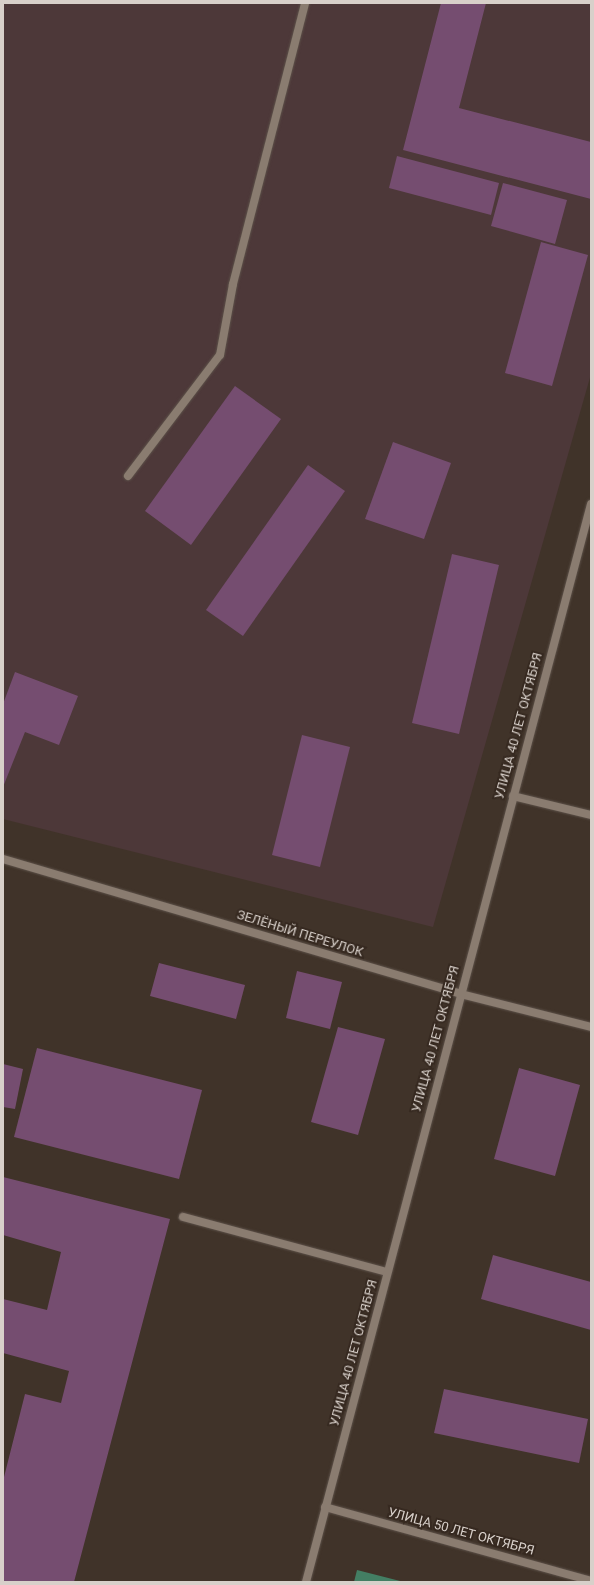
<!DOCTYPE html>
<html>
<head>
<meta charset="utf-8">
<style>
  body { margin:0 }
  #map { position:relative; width:594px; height:1585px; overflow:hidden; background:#403329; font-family:Roboto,sans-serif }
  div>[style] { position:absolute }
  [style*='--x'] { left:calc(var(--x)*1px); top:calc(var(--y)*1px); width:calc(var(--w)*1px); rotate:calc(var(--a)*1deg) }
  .industrial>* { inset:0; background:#4d3839 }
  .forest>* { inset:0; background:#437e63 }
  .building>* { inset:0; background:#754d70 }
  .roads { filter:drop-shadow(0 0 1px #5c5149) drop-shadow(0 0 1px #5c5149) }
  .service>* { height:8px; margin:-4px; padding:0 4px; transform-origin:4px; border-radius:4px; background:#8a7c70 }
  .minor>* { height:8px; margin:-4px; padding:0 4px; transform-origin:4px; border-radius:4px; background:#8a7c70 }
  span { translate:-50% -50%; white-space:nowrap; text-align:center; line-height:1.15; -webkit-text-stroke:4px #362920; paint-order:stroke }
  .street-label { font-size:13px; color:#d8d0ca }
  .frame { position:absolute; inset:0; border:4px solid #d8d0ca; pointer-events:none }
</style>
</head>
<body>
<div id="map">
  <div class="industrial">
    <div style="clip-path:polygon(3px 3px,591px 3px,591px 374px,433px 927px,3px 819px)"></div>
  </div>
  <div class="forest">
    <div style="clip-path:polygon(357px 1570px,404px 1582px,354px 1582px)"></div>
  </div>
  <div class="building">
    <div style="clip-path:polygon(441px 3px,486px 3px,459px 108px,591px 142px,591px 199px,403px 150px)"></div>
    <div style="clip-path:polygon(397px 156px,499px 183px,491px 215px,389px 188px)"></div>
    <div style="clip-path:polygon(503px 183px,567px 200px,555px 244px,491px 226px)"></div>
    <div style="clip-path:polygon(541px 242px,588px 255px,552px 386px,505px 373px)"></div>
    <div style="clip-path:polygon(235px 386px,281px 419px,191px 545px,145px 511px)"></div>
    <div style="clip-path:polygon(393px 442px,451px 463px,424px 539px,365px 519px)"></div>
    <div style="clip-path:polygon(308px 465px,345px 491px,243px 636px,206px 610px)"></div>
    <div style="clip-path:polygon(452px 554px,499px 565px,459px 734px,412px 723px)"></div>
    <div style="clip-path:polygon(15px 672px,78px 696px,59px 745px,25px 732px,3px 787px,3px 704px)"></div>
    <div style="clip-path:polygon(302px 735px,350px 747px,320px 867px,272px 855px)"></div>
    <div style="clip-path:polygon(159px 963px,245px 985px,236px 1019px,150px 996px)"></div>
    <div style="clip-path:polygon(297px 971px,342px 982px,330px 1029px,286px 1018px)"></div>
    <div style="clip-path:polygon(338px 1027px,385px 1039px,358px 1135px,311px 1122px)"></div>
    <div style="clip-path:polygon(37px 1048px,202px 1090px,179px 1179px,14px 1137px)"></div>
    <div style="clip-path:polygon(3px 1064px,23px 1069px,15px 1109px,3px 1107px)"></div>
    <div style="clip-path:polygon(519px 1068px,580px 1085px,555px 1176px,494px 1159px)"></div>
    <div style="clip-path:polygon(3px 1177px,170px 1219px,74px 1582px,3px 1582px,3px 1481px,25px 1394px,61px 1403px,69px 1371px,3px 1353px,3px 1299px,47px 1310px,61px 1252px,3px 1235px)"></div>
    <div style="clip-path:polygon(493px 1255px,591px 1282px,591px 1330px,481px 1299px)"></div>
    <div style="clip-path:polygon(444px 1389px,588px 1419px,579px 1463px,434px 1433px)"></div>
  </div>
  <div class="roads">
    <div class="service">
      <div style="--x:128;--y:476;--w:152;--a:-52.8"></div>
      <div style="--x:220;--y:355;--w:72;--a:-79.6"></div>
      <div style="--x:233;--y:284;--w:290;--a:-75.6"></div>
      <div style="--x:513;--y:796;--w:80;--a:13.7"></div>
      <div style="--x:183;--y:1217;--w:211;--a:15.1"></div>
    </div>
    <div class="minor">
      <div style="--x:3;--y:859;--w:477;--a:16.4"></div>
      <div style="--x:461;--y:994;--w:134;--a:14.2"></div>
      <div style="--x:325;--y:1507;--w:276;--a:15.5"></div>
      <div style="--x:306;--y:1582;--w:1115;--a:-75.19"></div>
    </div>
  </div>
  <div class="street-label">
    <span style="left:519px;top:726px;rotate:-75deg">УЛИЦА 40 ЛЕТ ОКТЯБРЯ</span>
    <span style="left:300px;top:934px;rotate:17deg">ЗЕЛЁНЫЙ ПЕРЕУЛОК</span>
    <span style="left:436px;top:1039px;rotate:-75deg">УЛИЦА 40 ЛЕТ ОКТЯБРЯ</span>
    <span style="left:354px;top:1353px;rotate:-75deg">УЛИЦА 40 ЛЕТ ОКТЯБРЯ</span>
    <span style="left:461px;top:1532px;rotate:15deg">УЛИЦА 50 ЛЕТ ОКТЯБРЯ</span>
  </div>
  <div class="frame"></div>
</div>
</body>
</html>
